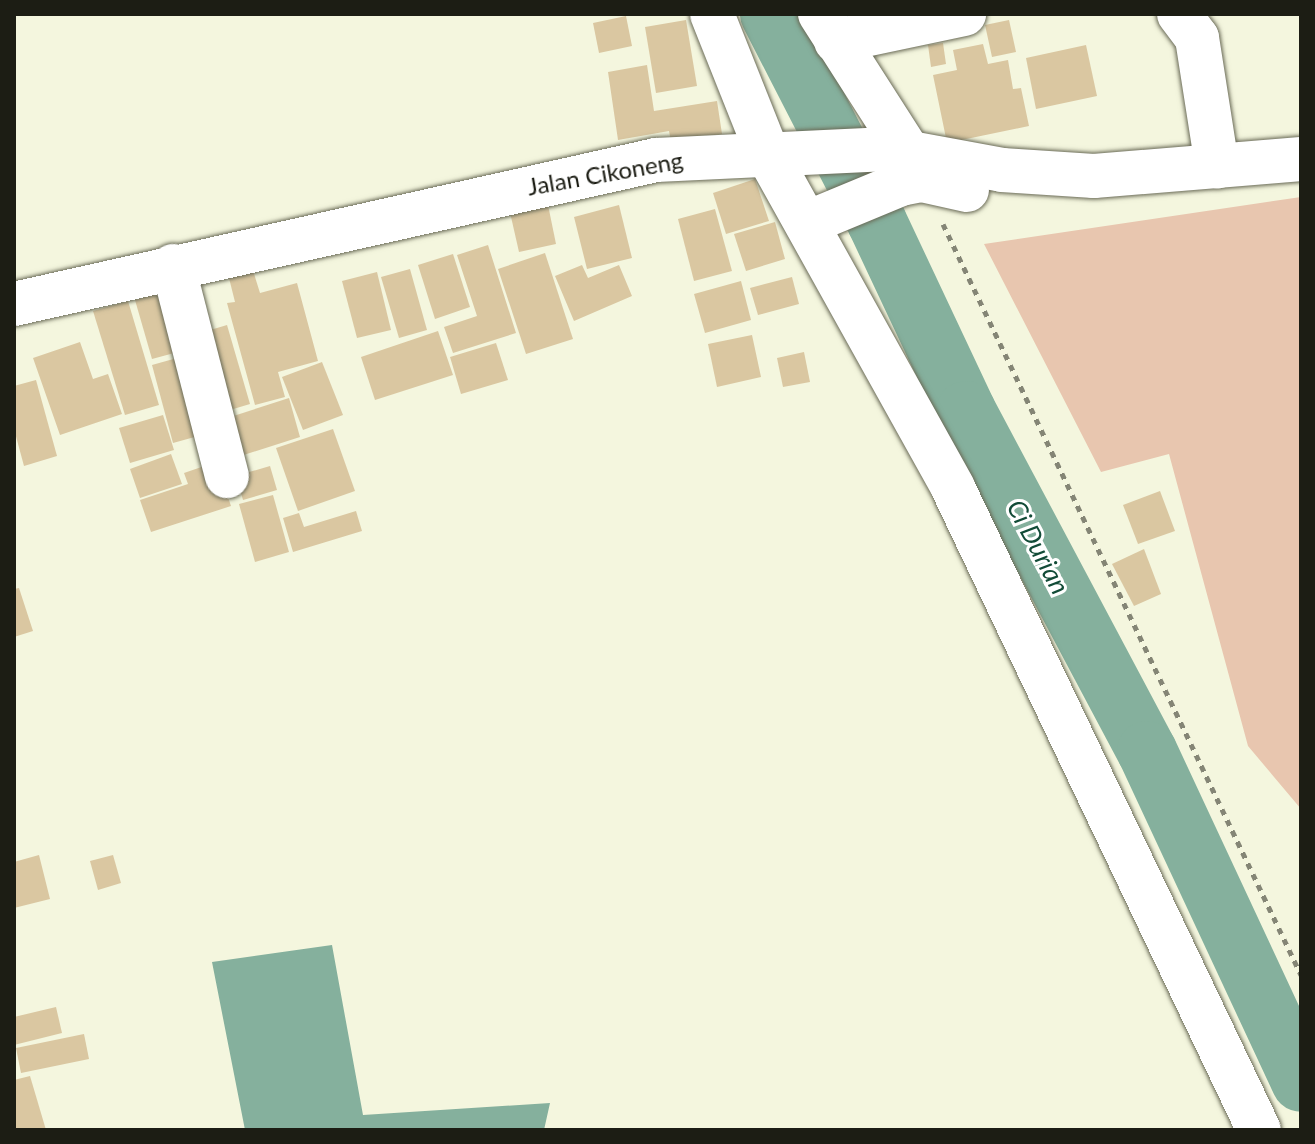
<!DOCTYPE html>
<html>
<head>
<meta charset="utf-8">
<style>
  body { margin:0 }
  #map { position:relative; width:1315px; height:1144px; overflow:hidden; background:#f4f6de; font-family:Lato,sans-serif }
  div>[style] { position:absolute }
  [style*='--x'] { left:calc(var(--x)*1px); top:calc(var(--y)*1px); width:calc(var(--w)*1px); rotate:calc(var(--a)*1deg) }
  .green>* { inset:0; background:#e8c6af }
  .water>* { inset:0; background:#85b09d }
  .river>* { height:60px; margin:-30px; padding:0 30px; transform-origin:30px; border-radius:30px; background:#85b09d }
  .building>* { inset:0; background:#dac7a1 }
  .path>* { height:5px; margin-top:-2.5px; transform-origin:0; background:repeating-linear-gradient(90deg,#848575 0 6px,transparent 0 12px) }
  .roads { filter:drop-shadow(0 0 2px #6a6b57) drop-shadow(0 0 2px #6a6b57) }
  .minor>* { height:44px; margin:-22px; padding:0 22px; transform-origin:22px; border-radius:22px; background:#fff }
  span { translate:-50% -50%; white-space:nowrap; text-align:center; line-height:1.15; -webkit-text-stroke:6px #fff; paint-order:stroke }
  .street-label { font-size:24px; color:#1c1d14 }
  .water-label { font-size:26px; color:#124b37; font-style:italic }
  .frame { position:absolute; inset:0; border:16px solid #1c1d14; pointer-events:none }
</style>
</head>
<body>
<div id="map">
  <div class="green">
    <div style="clip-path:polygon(1301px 197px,1301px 809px,1248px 746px,1169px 454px,1101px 472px,984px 244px)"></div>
  </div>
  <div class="water">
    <div style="clip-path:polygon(332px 945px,363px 1115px,550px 1103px,544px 1130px,245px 1130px,212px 962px)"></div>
  </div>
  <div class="river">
    <div style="--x:770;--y:14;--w:234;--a:62.8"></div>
    <div style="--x:877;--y:222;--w:209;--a:64.8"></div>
    <div style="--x:966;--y:411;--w:385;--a:62"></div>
    <div style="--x:1147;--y:751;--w:365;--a:65"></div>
  </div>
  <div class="building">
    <div style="clip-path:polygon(626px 16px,632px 46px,599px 53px,593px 23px)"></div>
    <div style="clip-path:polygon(686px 20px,697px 86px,656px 93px,645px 27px)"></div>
    <div style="clip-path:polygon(1009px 20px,1016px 52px,992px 57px,985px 25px)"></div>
    <div style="clip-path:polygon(943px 43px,946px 64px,931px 67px,928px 45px)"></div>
    <div style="clip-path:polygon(983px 44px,988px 64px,1008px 60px,1013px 89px,1021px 88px,1029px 126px,947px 143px,933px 75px,957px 70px,953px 50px)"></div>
    <div style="clip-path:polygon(1086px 45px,1097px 96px,1036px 109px,1026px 58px)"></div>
    <div style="clip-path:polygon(647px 65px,654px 111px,717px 101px,722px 134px,671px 141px,669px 131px,618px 140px,608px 72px)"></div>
    <div style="clip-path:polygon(755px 179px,769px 221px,726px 234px,713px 193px)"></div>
    <div style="clip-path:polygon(547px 200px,556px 244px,519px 252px,509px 208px)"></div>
    <div style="clip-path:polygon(619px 205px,632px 258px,587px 269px,574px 217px)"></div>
    <div style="clip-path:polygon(715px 209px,732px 271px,694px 281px,678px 219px)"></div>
    <div style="clip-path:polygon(775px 222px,785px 259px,746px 271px,734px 234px)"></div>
    <div style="clip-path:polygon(488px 245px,516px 333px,453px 353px,444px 327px,477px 316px,457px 255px)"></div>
    <div style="clip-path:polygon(545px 253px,573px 339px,526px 354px,498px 269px)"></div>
    <div style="clip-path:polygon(453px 254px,470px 307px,435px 319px,418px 265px)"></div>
    <div style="clip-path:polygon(251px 264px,260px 293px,297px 283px,318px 361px,278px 372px,285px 397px,255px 405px,227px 303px,235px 302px,227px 270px)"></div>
    <div style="clip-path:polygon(582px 265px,588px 278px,619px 265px,632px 296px,574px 321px,555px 276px)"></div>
    <div style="clip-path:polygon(410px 269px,427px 330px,399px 338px,381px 277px)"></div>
    <div style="clip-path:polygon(377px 272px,391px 330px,357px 338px,342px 281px)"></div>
    <div style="clip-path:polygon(792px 277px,799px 304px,758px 315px,750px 288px)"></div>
    <div style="clip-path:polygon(741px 281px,751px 320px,705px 333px,694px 294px)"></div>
    <div style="clip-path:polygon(172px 289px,189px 349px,152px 359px,135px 300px)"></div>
    <div style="clip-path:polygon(128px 301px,159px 405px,125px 415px,93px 311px)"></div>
    <div style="clip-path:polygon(227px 325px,250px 404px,220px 413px,197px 334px)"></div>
    <div style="clip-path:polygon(438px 331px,453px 375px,375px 400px,361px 357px)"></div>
    <div style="clip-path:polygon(752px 335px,761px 377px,717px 387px,708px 344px)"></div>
    <div style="clip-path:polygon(80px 342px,93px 379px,108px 374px,122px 414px,60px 435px,33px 358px)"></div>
    <div style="clip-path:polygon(496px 343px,508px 380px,461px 394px,450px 357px)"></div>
    <div style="clip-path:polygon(804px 352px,810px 382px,783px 387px,777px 358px)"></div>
    <div style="clip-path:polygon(177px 358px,209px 433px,173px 443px,152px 365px)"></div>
    <div style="clip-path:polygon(322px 362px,343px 415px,303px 430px,282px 377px)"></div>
    <div style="clip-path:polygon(36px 380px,57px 456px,24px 466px,14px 429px,14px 386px)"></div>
    <div style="clip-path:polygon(289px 398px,300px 437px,231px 459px,218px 421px)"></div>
    <div style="clip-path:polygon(163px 415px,174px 450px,130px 463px,119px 428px)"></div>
    <div style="clip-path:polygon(333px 429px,355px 491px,298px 511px,276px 448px)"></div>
    <div style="clip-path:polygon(171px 454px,182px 484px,140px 498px,130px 469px)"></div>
    <div style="clip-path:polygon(216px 462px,231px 506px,151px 532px,140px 500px,188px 484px,184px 473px)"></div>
    <div style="clip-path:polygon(270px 466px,277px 490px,243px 500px,236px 476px)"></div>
    <div style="clip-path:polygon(1160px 491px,1175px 531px,1138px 544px,1123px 505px)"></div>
    <div style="clip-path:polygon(273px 495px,289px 552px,255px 562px,239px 504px)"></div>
    <div style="clip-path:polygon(356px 511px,362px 531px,293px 552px,283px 518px,299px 513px,304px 527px)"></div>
    <div style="clip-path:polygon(1144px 549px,1161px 594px,1134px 606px,1112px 564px)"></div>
    <div style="clip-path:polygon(19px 588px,33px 631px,14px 637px,14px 589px)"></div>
    <div style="clip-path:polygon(39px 855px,50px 899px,14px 908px,14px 862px)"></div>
    <div style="clip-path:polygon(113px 855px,121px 883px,98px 890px,90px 861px)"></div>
    <div style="clip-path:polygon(56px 1007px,62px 1033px,14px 1045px,14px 1017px)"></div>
    <div style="clip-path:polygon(84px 1034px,89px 1059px,21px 1073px,16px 1048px)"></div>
    <div style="clip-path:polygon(30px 1076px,46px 1130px,14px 1130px,14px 1080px)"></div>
  </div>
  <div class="path">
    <div style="--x:943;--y:224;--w:832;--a:64.51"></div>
  </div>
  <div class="roads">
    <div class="minor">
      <div style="--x:712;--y:14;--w:152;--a:68.3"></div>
      <div style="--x:768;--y:155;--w:381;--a:60.9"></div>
      <div style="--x:953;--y:488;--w:711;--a:64.52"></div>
      <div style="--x:820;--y:14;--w:161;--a:57.4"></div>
      <div style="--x:1179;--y:14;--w:30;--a:53"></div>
      <div style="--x:1197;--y:38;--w:130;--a:81.1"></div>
      <div style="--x:836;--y:41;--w:131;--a:-11.9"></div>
      <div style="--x:807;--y:223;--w:102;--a:-22.5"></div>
      <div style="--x:901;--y:184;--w:21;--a:-11"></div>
      <div style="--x:922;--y:180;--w:46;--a:12.5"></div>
      <div style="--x:173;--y:266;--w:217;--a:75.6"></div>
      <div style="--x:14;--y:304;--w:658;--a:-12.64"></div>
      <div style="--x:656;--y:160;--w:232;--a:-2.7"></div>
      <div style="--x:888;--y:149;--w:116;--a:10.4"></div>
      <div style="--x:1002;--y:170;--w:92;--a:3.7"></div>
      <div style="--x:1094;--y:176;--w:208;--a:-4.7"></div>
    </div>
  </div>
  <div class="street-label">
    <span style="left:605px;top:173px;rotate:-10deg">Jalan Cikoneng</span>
  </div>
  <div class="water-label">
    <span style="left:1038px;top:547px;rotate:62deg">Ci Durian</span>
  </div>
  <div class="frame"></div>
</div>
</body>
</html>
